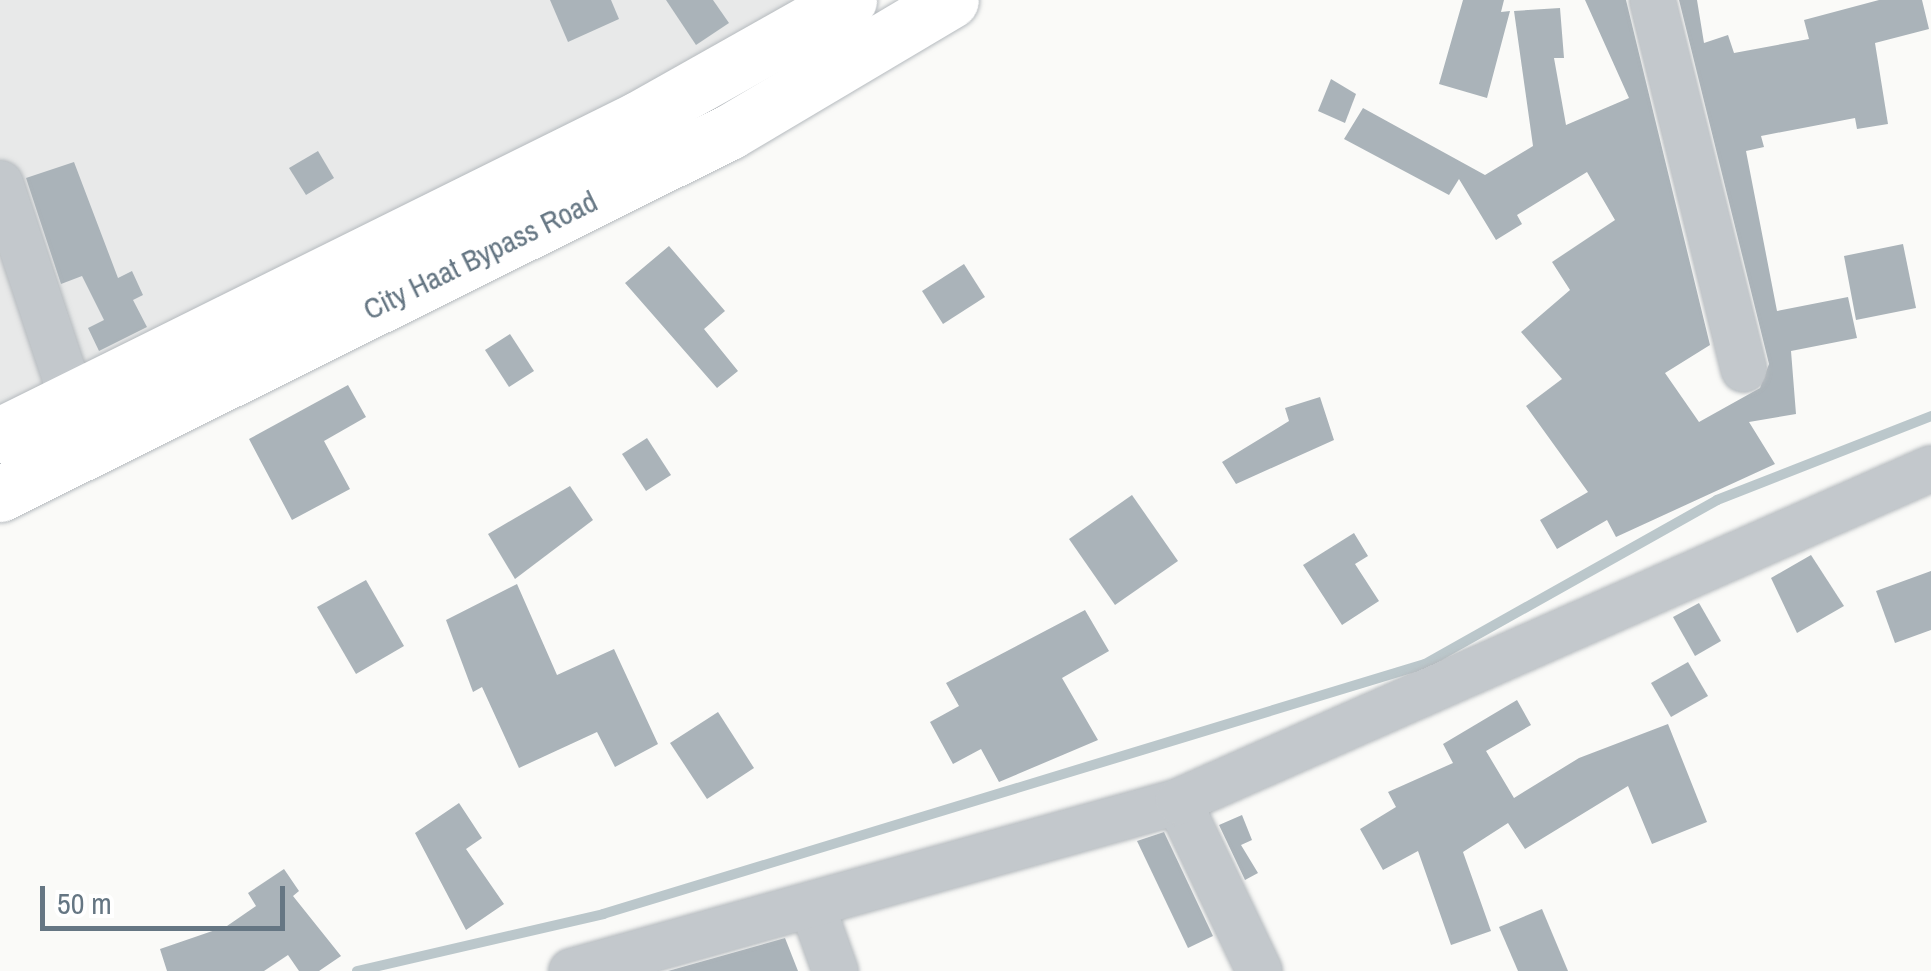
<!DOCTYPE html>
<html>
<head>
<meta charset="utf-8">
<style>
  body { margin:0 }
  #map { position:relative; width:1931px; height:971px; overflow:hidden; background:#fafaf8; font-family:"Archivo Narrow",sans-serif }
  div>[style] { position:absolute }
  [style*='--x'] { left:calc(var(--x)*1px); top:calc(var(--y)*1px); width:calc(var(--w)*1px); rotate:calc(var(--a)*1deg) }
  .built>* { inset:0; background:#e8e9e9 }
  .stream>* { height:10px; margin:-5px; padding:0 5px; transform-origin:5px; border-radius:5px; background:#bbc7cb }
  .building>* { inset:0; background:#aab3b9 }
  .roads { filter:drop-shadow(0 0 2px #b5babe) drop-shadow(0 0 2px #b5babe) }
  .minor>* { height:45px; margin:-22.5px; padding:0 22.5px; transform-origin:22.5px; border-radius:22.5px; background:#c3c8cc }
  .major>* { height:55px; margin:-27.5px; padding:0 27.5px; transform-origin:27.5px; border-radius:27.5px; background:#fff }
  span { translate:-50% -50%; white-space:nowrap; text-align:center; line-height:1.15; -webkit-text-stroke:10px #fff; paint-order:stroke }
  .street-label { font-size:30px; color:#657683 }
  .scale { position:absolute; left:40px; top:886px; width:245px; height:45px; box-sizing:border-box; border:5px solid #657683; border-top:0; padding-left:12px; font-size:30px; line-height:35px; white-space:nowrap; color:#657683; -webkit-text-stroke:8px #fff; paint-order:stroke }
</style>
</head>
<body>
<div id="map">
  <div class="built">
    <div style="clip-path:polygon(0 0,847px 0,0 440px)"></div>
  </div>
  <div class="stream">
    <div style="--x:357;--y:971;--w:253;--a:-13"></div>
    <div style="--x:603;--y:914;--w:859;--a:-16.92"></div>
    <div style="--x:1425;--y:664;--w:335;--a:-29.3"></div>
    <div style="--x:1717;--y:500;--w:230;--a:-21.4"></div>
  </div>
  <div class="building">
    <div style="clip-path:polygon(550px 0,611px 0,619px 19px,568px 42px)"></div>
    <div style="clip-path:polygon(666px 0,713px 0,729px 23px,696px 45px)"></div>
    <div style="clip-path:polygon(1463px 0,1504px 0,1501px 12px,1510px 11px,1487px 98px,1439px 84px)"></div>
    <div style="clip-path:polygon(1585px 0,1626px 0,1710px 345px,1665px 373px,1699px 422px,1760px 388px,1769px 364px,1679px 0,1697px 0,1704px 43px,1728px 35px,1734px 53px,1809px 39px,1804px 20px,1879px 0,1922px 0,1929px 29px,1875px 43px,1888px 124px,1857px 129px,1855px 118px,1761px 136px,1764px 147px,1746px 151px,1777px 311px,1848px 297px,1857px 338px,1791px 351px,1796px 414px,1749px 422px,1775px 464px,1616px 537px,1607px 520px,1557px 549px,1540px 520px,1588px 492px,1526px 406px,1562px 379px,1521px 332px,1570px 290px,1552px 262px,1615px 220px,1587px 172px,1517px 215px,1522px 224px,1496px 240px,1459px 179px,1449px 195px,1344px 139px,1363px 108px,1485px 175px,1533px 146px,1514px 11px,1560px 8px,1564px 58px,1554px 58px,1566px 125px,1629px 98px)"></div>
    <div style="clip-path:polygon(1331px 79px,1356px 94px,1345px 123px,1318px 111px)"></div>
    <div style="clip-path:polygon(318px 151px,334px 178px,306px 195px,289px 168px)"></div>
    <div style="clip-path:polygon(74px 162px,118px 278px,132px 271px,143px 295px,133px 300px,147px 327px,99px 351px,88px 328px,104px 320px,82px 276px,61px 284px,26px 178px)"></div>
    <div style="clip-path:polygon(1903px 244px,1916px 308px,1856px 320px,1844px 256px)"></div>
    <div style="clip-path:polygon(669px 246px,725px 311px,704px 329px,738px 371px,717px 388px,625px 283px)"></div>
    <div style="clip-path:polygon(964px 264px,985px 297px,943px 324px,922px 291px)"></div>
    <div style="clip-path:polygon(510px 334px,534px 371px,509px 387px,485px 350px)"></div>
    <div style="clip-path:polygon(348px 385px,366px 417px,324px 441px,350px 489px,292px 520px,249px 439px)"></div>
    <div style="clip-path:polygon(1320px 397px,1334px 440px,1236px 484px,1222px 462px,1289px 421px,1285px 408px)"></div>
    <div style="clip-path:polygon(647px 438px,671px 475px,646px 491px,622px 454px)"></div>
    <div style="clip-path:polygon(570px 486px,593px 520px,515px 579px,488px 534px)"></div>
    <div style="clip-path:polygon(1132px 495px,1178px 561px,1115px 605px,1069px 539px)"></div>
    <div style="clip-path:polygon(1354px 533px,1368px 556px,1355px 564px,1379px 601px,1342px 625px,1303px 565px)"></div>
    <div style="clip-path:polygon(1811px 555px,1844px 606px,1797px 633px,1771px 578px)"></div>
    <div style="clip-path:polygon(1931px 571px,1931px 630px,1895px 643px,1876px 591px)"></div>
    <div style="clip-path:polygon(366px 580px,404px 646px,356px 674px,317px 607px)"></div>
    <div style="clip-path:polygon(517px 584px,557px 675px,614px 649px,658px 744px,615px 767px,597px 732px,519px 768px,482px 687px,473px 692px,446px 620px)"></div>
    <div style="clip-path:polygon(1699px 603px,1721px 641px,1695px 656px,1673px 617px)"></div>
    <div style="clip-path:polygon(1085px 610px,1109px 651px,1062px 678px,1098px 740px,999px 782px,981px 749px,953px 764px,930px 722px,959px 706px,946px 683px)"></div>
    <div style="clip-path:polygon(1688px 662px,1708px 696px,1671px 717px,1651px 683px)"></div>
    <div style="clip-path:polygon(1517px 700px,1531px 725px,1486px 751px,1514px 798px,1579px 758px,1668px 724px,1707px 822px,1652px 844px,1628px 786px,1525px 849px,1508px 823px,1463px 852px,1491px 931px,1451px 945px,1418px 851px,1383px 870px,1360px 829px,1396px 807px,1388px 792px,1453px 763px,1443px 744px)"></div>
    <div style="clip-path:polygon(718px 712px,754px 768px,707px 799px,670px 743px)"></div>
    <div style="clip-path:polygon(459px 803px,482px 838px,466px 849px,504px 904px,466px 930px,415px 833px)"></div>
    <div style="clip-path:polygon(1242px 815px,1252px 840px,1241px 845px,1258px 873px,1245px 880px,1219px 825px)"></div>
    <div style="clip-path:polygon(1164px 832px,1213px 936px,1188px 948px,1137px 841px)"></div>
    <div style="clip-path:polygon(284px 869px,299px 891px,293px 896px,341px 956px,319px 971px,299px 971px,288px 955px,264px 971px,167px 971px,160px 949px,227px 926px,256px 906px,248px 893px)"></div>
    <div style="clip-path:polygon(1542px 909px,1568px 971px,1518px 971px,1499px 927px)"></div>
    <div style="clip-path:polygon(785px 938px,798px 971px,668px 971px)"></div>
  </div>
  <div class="roads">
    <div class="minor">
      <div style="--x:1652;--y:0;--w:380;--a:76.1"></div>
      <div style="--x:0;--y:183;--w:228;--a:71.6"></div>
      <div style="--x:1178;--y:801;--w:188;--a:64.5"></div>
      <div style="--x:811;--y:904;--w:71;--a:70.3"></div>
      <div style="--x:571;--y:971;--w:630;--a:-15.65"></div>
      <div style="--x:1178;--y:801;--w:823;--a:-23.86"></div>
    </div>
    <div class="major">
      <div style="--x:0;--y:435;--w:714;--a:-26.35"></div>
      <div style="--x:640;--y:118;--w:240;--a:-29.4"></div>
      <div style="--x:0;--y:494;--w:814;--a:-26.41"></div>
      <div style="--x:729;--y:132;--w:258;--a:-30.7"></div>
    </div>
  </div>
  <div class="street-label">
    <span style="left:480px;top:255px;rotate:-26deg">City Haat Bypass Road</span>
  </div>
  <div class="scale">50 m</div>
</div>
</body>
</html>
